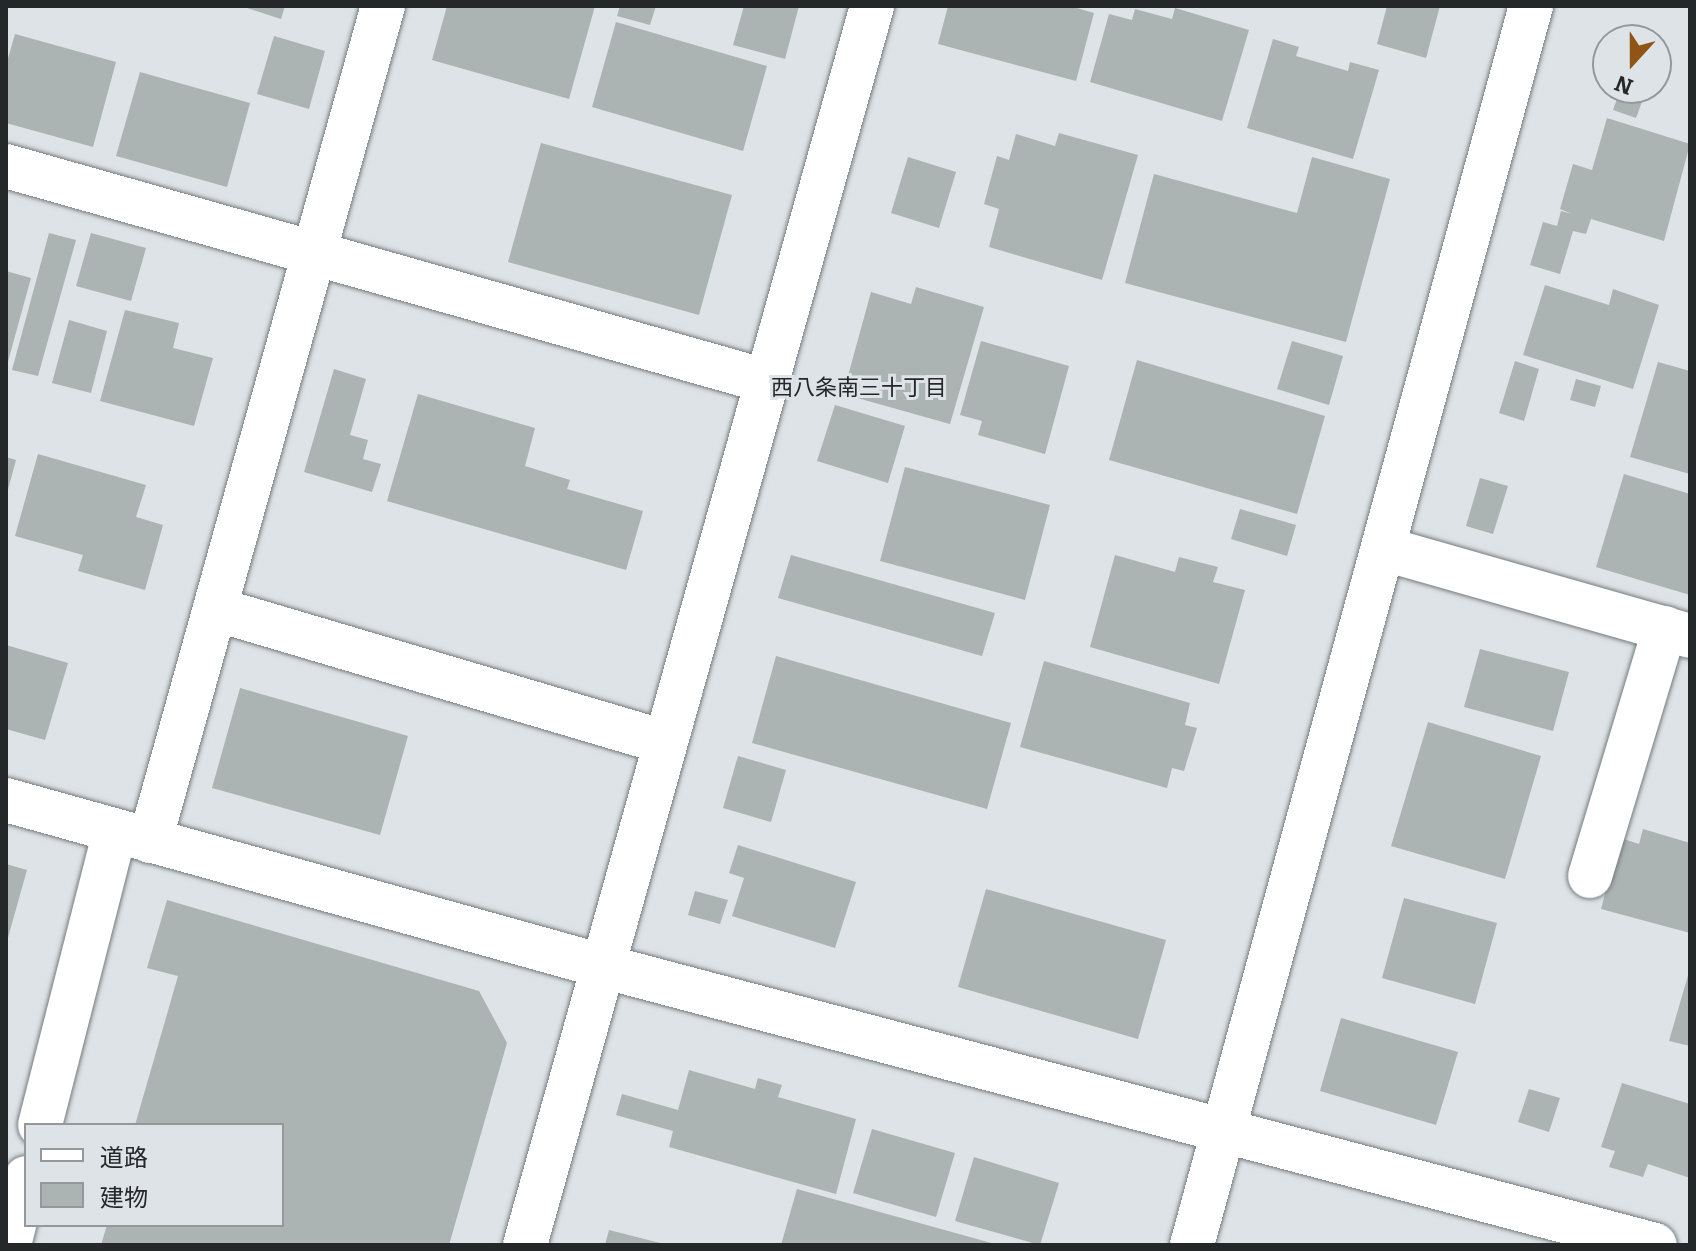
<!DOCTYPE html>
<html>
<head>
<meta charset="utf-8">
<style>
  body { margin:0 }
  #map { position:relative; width:1696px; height:1251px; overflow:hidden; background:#dde3e6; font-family:Bitter,"Noto Sans JP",serif }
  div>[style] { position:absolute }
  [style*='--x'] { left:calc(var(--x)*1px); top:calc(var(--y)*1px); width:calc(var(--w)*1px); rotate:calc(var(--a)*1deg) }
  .building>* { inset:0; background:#acb3b3 }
  .roads { filter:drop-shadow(0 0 2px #757b7d) drop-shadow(0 0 2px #757b7d) }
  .minor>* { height:44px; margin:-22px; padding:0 22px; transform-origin:22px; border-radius:22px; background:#fff }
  span { translate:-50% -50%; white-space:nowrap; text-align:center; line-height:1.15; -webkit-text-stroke:6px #dde3e6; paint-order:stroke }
  .neighbourhood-label { font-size:22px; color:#252829 }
  .frame { position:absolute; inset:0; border:8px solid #252829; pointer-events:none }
  .legend { position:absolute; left:24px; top:1123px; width:260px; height:104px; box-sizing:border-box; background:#dde3e6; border:2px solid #93989a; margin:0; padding:10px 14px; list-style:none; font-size:24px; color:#252829 }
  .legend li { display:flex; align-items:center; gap:16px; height:40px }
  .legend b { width:40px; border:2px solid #93989a }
  .north { position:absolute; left:1592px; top:24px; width:80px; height:80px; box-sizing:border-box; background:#dde3e6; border:2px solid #93989a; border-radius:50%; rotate:201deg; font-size:22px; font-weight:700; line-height:32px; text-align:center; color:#252829 }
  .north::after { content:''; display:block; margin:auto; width:28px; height:36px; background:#905415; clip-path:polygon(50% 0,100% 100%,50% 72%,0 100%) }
</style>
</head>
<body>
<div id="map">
  <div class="building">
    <div style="clip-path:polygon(241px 6px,285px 6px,281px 19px)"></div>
    <div style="clip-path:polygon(447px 6px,595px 6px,569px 99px,432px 60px)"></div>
    <div style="clip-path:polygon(620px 6px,656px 6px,650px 25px,617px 16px)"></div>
    <div style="clip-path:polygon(744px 6px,799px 6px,785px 59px,733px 45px)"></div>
    <div style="clip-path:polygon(948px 6px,1070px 6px,1094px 13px,1076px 81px,938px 44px)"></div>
    <div style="clip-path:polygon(1387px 6px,1440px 6px,1426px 58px,1377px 44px)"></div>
    <div style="clip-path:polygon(1175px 8px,1249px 30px,1222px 121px,1090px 82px,1109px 14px,1132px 20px,1135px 9px,1172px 19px)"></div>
    <div style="clip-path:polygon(616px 22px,767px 66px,743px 151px,592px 107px)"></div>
    <div style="clip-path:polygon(15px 34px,116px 62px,93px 147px,6px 123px,6px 65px)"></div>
    <div style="clip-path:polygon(274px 36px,325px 51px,309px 109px,257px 94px)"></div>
    <div style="clip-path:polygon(1273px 39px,1299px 47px,1296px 56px,1348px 71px,1350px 62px,1379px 70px,1353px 159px,1247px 128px)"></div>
    <div style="clip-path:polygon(140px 72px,250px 103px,227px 187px,116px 156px)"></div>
    <div style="clip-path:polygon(1621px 88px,1647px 88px,1636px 118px,1613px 110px)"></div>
    <div style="clip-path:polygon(1607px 118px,1690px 144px,1664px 241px,1591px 219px,1586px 234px,1573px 231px,1560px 274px,1530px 265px,1543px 222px,1557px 226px,1561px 211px,1572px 214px,1560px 209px,1573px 164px,1592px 170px)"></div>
    <div style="clip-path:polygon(1059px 133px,1138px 155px,1102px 280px,989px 247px,999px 209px,984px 204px,997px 156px,1009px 160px,1016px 134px,1055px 146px)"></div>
    <div style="clip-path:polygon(541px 143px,732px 195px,699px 315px,508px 262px)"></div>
    <div style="clip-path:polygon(908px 157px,956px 172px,939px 228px,891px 213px)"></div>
    <div style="clip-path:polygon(1312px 157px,1390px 179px,1346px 342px,1125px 283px,1154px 174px,1297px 213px)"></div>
    <div style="clip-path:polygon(49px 233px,76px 240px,38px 376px,12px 370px)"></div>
    <div style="clip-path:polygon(91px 233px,146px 248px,131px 301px,76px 286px)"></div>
    <div style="clip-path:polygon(6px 271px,31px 278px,7px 365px,6px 365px)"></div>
    <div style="clip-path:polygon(1545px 285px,1609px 305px,1613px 289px,1659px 305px,1633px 389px,1523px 355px)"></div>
    <div style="clip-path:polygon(916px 287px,984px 307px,950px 424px,843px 394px,871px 292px,911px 304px)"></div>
    <div style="clip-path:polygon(125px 310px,179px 323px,173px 348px,213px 358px,194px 426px,100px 401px)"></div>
    <div style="clip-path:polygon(69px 320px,107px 331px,91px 393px,52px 383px)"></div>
    <div style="clip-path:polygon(981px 341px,1069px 366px,1045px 454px,978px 435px,982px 421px,960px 415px)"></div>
    <div style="clip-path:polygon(1292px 341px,1343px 356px,1329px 405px,1277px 389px)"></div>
    <div style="clip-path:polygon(1137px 360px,1325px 416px,1297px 514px,1109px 460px)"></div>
    <div style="clip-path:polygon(1515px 361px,1539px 369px,1524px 421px,1499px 413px)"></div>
    <div style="clip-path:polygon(1658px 362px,1690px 371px,1690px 474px,1630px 457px)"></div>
    <div style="clip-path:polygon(334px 369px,366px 379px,350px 435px,368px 440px,363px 459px,381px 464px,372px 492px,304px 472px)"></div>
    <div style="clip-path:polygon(1576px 379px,1601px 386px,1595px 407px,1570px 400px)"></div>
    <div style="clip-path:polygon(418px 394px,535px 428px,525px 466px,570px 480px,567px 489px,643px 511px,626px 570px,387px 501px)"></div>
    <div style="clip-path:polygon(835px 405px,905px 426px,888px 483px,817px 461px)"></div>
    <div style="clip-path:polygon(38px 454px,146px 485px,136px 517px,163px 525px,145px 590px,78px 571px,83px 555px,15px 536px)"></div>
    <div style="clip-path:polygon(6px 457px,16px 460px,7px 493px,6px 493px)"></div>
    <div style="clip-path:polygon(905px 467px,1050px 505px,1025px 600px,880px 561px)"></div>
    <div style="clip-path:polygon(1624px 474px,1690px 494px,1690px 595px,1596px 567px)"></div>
    <div style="clip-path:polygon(1480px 478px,1508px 486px,1493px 534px,1466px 526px)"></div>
    <div style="clip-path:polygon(1240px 509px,1296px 525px,1287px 556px,1231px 539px)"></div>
    <div style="clip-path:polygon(791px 555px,995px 613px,982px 656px,778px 598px)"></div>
    <div style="clip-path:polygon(1115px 555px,1175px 572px,1179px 557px,1218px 567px,1213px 582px,1245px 590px,1219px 684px,1090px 647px)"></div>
    <div style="clip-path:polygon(6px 645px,68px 663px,45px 740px,6px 729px)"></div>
    <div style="clip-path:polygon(1480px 649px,1569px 672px,1553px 731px,1464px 707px)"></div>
    <div style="clip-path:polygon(776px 656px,1011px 723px,987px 809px,752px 743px)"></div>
    <div style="clip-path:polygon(1044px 661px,1190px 703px,1185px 725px,1197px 728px,1184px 771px,1172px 768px,1167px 788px,1020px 747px)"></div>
    <div style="clip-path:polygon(240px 688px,408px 736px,380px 835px,212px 788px)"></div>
    <div style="clip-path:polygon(1428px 722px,1541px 756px,1505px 879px,1391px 846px)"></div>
    <div style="clip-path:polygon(738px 756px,786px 770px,771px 822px,723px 808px)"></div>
    <div style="clip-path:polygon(1643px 829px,1690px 843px,1690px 933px,1601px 909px,1620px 838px,1639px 844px)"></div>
    <div style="clip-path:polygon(738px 845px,856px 882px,835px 948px,732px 916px,744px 878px,729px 873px)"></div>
    <div style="clip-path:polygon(6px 864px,27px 870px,7px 941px,6px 941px)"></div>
    <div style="clip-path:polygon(986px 889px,1166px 940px,1138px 1039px,958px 987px)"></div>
    <div style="clip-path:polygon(695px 891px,728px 900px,720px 924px,688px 915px)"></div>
    <div style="clip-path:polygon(1404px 898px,1497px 923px,1475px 1004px,1382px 978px)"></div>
    <div style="clip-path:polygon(167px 900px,479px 991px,507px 1043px,449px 1245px,101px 1245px,107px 1225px,282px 1225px,282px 1125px,135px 1125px,178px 976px,147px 968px)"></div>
    <div style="clip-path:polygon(1689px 972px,1690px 972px,1690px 1046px,1669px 1041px)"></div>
    <div style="clip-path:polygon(1341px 1018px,1458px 1052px,1436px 1125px,1320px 1091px)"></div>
    <div style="clip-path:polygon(689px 1070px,755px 1089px,758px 1078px,782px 1085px,778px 1097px,856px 1119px,836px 1194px,669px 1147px,673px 1131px,616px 1115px,622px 1094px,678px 1110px)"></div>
    <div style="clip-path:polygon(1622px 1083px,1690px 1104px,1690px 1178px,1648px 1164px,1643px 1177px,1609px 1167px,1615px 1151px,1601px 1147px)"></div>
    <div style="clip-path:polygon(1529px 1089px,1560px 1098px,1549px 1132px,1518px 1122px)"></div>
    <div style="clip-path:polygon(872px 1129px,955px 1153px,936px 1217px,853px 1193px)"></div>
    <div style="clip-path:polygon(974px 1157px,1059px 1183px,1040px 1245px,955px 1221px)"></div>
    <div style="clip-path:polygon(797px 1189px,995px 1244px,995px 1245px,781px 1245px)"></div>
    <div style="clip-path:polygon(609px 1230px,664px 1244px,664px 1245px,605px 1245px)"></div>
  </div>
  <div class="roads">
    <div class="minor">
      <div style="--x:6;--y:166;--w:790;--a:15.8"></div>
      <div style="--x:1385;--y:549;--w:317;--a:15.9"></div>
      <div style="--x:215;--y:609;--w:469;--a:16.5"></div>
      <div style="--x:6;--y:800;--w:619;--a:15.56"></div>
      <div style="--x:602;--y:966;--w:1089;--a:14.84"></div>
      <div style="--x:150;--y:841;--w:867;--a:-74.41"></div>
      <div style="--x:1590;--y:876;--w:259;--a:-73.2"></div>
      <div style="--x:40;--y:1125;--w:303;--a:-75.7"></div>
      <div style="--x:9;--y:1245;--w:69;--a:-75.8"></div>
      <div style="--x:525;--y:1245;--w:1287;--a:-74.35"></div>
      <div style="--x:1192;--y:1245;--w:1285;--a:-74.7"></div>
    </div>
  </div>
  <div class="neighbourhood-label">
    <span style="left:859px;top:388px">西八条南三十丁目</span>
  </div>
  <div class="frame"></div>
  <ul class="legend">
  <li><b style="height:10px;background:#fff"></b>道路</li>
  <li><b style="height:22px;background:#acb3b3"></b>建物</li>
  </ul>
  <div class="north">N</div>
</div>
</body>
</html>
